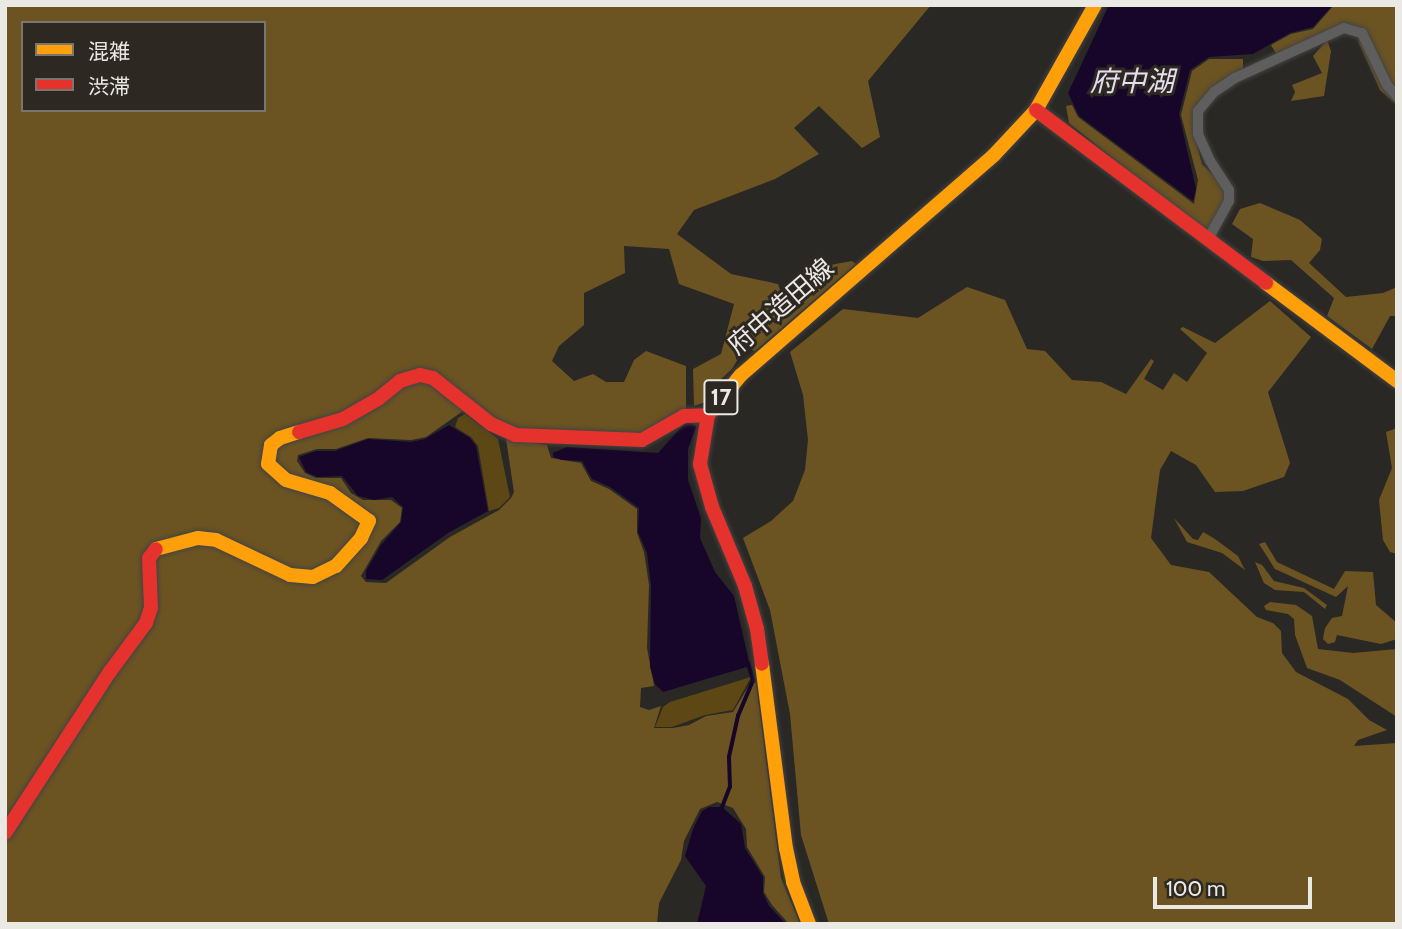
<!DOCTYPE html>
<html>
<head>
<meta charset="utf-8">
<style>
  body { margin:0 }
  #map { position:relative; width:1402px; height:929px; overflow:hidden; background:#2a2825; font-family:Cabin,"Noto Sans JP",sans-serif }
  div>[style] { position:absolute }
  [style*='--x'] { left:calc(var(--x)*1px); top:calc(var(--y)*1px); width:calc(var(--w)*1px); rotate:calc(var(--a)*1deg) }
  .green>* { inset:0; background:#5d4714 }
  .forest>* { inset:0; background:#6c5422 }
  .water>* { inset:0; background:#17052a }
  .stream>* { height:3.5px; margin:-1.75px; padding:0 1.75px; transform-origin:1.75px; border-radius:1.75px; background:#17052a }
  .roads { filter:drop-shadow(0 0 2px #444341) drop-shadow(0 0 2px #444341) }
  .street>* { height:10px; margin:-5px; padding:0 5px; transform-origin:5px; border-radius:5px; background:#5f5e5e }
  .slow>* { height:14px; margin:-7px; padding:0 7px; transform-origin:7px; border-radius:7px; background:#ff9f0a }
  .jam>* { height:14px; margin:-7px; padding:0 7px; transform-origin:7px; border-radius:7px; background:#e5322d }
  span { translate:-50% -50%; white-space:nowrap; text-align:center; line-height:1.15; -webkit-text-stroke:6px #2d2922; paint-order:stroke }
  .shield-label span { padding:2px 5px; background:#2d2922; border:2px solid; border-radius:5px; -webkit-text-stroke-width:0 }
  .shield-label { font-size:24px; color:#ebe9e4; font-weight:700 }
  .street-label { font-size:26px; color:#ebe9e4 }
  .water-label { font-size:28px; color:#e4def1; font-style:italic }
  .frame { position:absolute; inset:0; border:7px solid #ebe9e4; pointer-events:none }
  .legend { position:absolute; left:21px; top:21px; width:245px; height:91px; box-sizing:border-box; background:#2d2922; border:2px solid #797670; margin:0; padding:9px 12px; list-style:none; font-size:21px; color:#ebe9e4 }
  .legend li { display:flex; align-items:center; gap:14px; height:35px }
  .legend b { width:35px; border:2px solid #797670 }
  .scale { position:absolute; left:1153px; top:877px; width:159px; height:32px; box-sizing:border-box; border:4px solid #ebe9e4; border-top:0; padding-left:9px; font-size:21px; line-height:24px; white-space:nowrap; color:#ebe9e4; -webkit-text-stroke:5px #2d2922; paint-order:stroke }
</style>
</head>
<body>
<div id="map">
  <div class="green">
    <div style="clip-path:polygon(465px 414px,498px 439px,510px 497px,499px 508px,489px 511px,478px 446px,471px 437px,455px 427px,458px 418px)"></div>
    <div style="clip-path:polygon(751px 677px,733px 710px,705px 715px,672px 727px,655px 727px,663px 707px,670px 702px)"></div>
  </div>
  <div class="forest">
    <div style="clip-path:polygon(evenodd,5px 5px,931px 5px,868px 81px,880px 137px,862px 148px,819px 106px,794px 128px,819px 154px,775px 179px,694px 210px,677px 234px,731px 274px,778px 284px,786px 308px,824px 283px,825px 266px,852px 261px,856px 264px,755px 351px,745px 347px,732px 369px,719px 381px,705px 381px,706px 402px,694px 406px,693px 369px,721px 354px,734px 304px,679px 284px,669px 249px,624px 246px,625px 273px,584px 293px,584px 325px,559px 346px,552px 361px,574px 381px,593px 374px,606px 382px,624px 382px,634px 360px,646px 351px,686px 366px,686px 411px,646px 433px,630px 436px,507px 428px,473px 404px,426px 437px,411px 440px,368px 438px,336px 449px,317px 449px,298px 455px,297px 461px,305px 473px,316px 478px,341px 478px,351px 493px,363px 500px,391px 500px,402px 508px,400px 522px,381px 541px,361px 576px,366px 582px,386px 583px,450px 537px,499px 510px,511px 498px,514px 492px,506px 439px,547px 445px,551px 458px,581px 463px,591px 481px,609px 489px,637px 509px,637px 533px,644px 552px,649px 585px,647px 648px,654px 686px,641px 688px,640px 707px,649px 710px,661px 706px,654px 728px,673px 728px,689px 725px,706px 716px,733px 712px,751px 682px,756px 683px,781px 878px,800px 924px,789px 924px,772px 905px,764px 892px,765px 877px,747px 847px,746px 829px,733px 808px,717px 802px,700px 809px,684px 841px,681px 860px,659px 903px,657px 924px,5px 924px,5px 5px,23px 23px,264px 23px,264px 110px,23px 110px,23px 23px)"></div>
    <div style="clip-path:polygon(1334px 5px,1396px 5px,1397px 105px,1380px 90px,1359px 43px,1357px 28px,1277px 55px,1271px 45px,1291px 34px,1313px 29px)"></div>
    <div style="clip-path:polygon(1327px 40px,1331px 51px,1324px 96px,1291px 101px,1295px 92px,1292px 85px,1322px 73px,1313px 56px)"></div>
    <div style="clip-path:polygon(1209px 59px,1243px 59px,1243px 70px,1209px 90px,1195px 107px,1193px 130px,1202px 164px,1224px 186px,1226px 203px,1208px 234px,1069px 123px,1066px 106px,1072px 105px,1078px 117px,1194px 204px,1198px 180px,1181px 115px,1192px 71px)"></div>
    <div style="clip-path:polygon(1260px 203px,1300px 220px,1322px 239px,1320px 250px,1309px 263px,1346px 297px,1383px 293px,1397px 287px,1397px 316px,1390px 316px,1372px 349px,1327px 316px,1334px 298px,1291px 260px,1263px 261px,1251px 257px,1253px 239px,1232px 224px,1240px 209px)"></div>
    <div style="clip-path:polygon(967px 287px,1005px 300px,1027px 349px,1045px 351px,1072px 380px,1101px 382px,1126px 394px,1151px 359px,1154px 361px,1144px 379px,1163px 390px,1174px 373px,1187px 382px,1207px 353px,1180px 329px,1183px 327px,1215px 343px,1270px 301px,1311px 337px,1268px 392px,1290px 463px,1284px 477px,1243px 491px,1215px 492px,1196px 465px,1171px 451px,1160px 470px,1151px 538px,1171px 565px,1209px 572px,1257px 617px,1273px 623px,1281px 631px,1282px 653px,1296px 672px,1348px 699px,1369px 720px,1387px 730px,1358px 740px,1354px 746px,1397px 743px,1397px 924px,829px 924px,801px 835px,790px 714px,770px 610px,743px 538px,771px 521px,793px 501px,805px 470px,808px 440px,803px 395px,790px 352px,843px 309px,918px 318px)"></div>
    <div style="clip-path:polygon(1397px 428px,1397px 554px,1390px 552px,1383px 540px,1379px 500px,1392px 468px,1386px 432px)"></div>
    <div style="clip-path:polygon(1174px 518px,1193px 539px,1198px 540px,1203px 532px,1215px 539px,1238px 556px,1245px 570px,1222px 553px,1187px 542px)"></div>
    <div style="clip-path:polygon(1265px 542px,1277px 562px,1334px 589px,1345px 571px,1373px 572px,1376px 605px,1397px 623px,1397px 639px,1381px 644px,1337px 635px,1335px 642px,1328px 644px,1323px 639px,1325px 628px,1332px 618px,1342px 616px,1348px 586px,1336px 597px,1275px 569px,1259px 544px)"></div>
    <div style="clip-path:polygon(1255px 562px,1262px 565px,1274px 581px,1304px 588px,1327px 605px,1325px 609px,1304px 592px,1275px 590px,1264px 583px)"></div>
    <div style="clip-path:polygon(1270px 602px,1296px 605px,1312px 616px,1318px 649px,1353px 653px,1397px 649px,1397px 717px,1340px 680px,1307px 668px,1295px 635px,1294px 619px,1288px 614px,1266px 610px,1264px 606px)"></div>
  </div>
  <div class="water">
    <div style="clip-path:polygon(1109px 5px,1333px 5px,1313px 27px,1290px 33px,1253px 54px,1209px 57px,1190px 70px,1179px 114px,1196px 189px,1193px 201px,1079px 116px,1068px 93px)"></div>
    <div style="clip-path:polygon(687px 421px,696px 427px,688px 449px,688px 480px,701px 518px,700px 538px,715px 572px,734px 596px,750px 666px,663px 692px,655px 684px,650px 667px,651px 585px,647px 553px,638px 532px,639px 508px,610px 487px,592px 479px,582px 461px,562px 460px,553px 457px,553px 453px,567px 447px,658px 453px)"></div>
    <div style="clip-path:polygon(449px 425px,470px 438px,476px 446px,488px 511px,448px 533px,382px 580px,366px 579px,366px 571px,381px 545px,401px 522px,403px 507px,392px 497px,374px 500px,358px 496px,342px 476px,317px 477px,306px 472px,299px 457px,316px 451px,335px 451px,368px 439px,411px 442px,425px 439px)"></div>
    <div style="clip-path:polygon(709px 807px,722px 807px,741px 824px,745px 848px,763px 877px,763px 893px,769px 906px,786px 924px,697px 924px,706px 886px,685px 856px,693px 829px,702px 811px)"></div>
  </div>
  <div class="stream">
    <div style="--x:721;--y:810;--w:25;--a:-69"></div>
    <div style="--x:730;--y:787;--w:30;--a:-92"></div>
    <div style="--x:729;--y:757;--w:42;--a:-77.6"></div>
    <div style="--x:738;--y:716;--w:39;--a:-67"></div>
    <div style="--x:753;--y:680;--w:17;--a:-107"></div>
  </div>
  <div class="roads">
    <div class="street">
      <div style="--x:1208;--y:239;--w:43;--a:-61.1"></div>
      <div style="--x:1229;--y:201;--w:11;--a:-90"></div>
      <div style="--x:1229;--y:190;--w:35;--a:-123"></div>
      <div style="--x:1210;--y:161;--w:30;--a:-114"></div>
      <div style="--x:1198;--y:134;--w:23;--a:-90"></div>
      <div style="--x:1198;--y:111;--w:25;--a:-50"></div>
      <div style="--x:1214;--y:92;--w:25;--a:-34"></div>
      <div style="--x:1235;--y:78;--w:120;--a:-24.6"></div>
      <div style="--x:1344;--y:28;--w:19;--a:16"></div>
      <div style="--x:1362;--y:33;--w:58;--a:64.3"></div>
      <div style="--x:1387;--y:85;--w:15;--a:48"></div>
    </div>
    <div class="slow">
      <div style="--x:1266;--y:283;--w:164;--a:36.8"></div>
      <div style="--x:723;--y:397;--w:28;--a:-51"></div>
      <div style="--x:741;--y:375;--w:335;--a:-41"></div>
      <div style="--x:994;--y:155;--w:62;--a:-47"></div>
      <div style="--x:1036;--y:110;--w:120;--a:-60.7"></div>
      <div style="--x:156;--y:549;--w:43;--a:-14.7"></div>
      <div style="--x:198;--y:538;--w:18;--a:6"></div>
      <div style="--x:216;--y:540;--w:82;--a:25.3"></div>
      <div style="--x:290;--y:575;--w:23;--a:5"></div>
      <div style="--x:313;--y:577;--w:25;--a:-26"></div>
      <div style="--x:336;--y:566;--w:38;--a:-48"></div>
      <div style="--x:361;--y:538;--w:19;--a:-65"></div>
      <div style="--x:369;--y:521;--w:48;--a:-144.3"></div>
      <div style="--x:330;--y:493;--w:46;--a:-163.5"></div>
      <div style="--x:286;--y:480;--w:24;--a:-138"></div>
      <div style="--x:268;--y:464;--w:19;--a:-81"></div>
      <div style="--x:271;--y:445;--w:11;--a:-38"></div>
      <div style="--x:280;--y:438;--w:20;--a:-18"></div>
      <div style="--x:762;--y:664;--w:186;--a:82.6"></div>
      <div style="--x:786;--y:848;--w:35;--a:78"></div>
      <div style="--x:793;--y:882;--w:45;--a:69.1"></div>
    </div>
    <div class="jam">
      <div style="--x:1036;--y:110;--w:288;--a:36.9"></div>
      <div style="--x:723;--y:397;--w:23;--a:130"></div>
      <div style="--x:708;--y:415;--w:50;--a:99.3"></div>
      <div style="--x:700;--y:464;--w:45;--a:74.4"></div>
      <div style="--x:712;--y:507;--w:86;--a:67.3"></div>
      <div style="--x:745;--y:586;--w:45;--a:74.4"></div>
      <div style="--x:757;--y:629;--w:35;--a:82"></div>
      <div style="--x:299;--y:432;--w:46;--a:-16.5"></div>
      <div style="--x:343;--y:419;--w:40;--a:-29.7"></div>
      <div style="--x:378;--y:399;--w:28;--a:-39"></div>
      <div style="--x:400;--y:381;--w:21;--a:-17"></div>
      <div style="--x:420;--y:375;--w:13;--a:13"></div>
      <div style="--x:433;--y:378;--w:74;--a:38.4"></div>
      <div style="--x:491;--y:424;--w:27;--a:24"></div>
      <div style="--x:516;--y:435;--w:126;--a:2.3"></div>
      <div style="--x:642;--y:440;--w:48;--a:-29.7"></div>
      <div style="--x:684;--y:416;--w:24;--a:-2"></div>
      <div style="--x:5;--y:833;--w:191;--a:-57"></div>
      <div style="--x:109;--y:673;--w:62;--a:-53.5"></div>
      <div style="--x:146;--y:623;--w:16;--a:-72"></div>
      <div style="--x:151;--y:608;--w:50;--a:-92.3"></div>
      <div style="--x:149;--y:558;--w:11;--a:-52"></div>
    </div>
  </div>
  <div class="shield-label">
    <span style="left:721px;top:397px">17</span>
  </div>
  <div class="street-label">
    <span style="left:781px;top:307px;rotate:-41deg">府中造田線</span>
  </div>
  <div class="water-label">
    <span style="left:1132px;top:81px">府中湖</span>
  </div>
  <div class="frame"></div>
  <ul class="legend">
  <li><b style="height:9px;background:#ff9f0a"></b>混雑</li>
  <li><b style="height:9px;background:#e5322d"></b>渋滞</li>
  </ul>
  <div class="scale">100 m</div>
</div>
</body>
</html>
